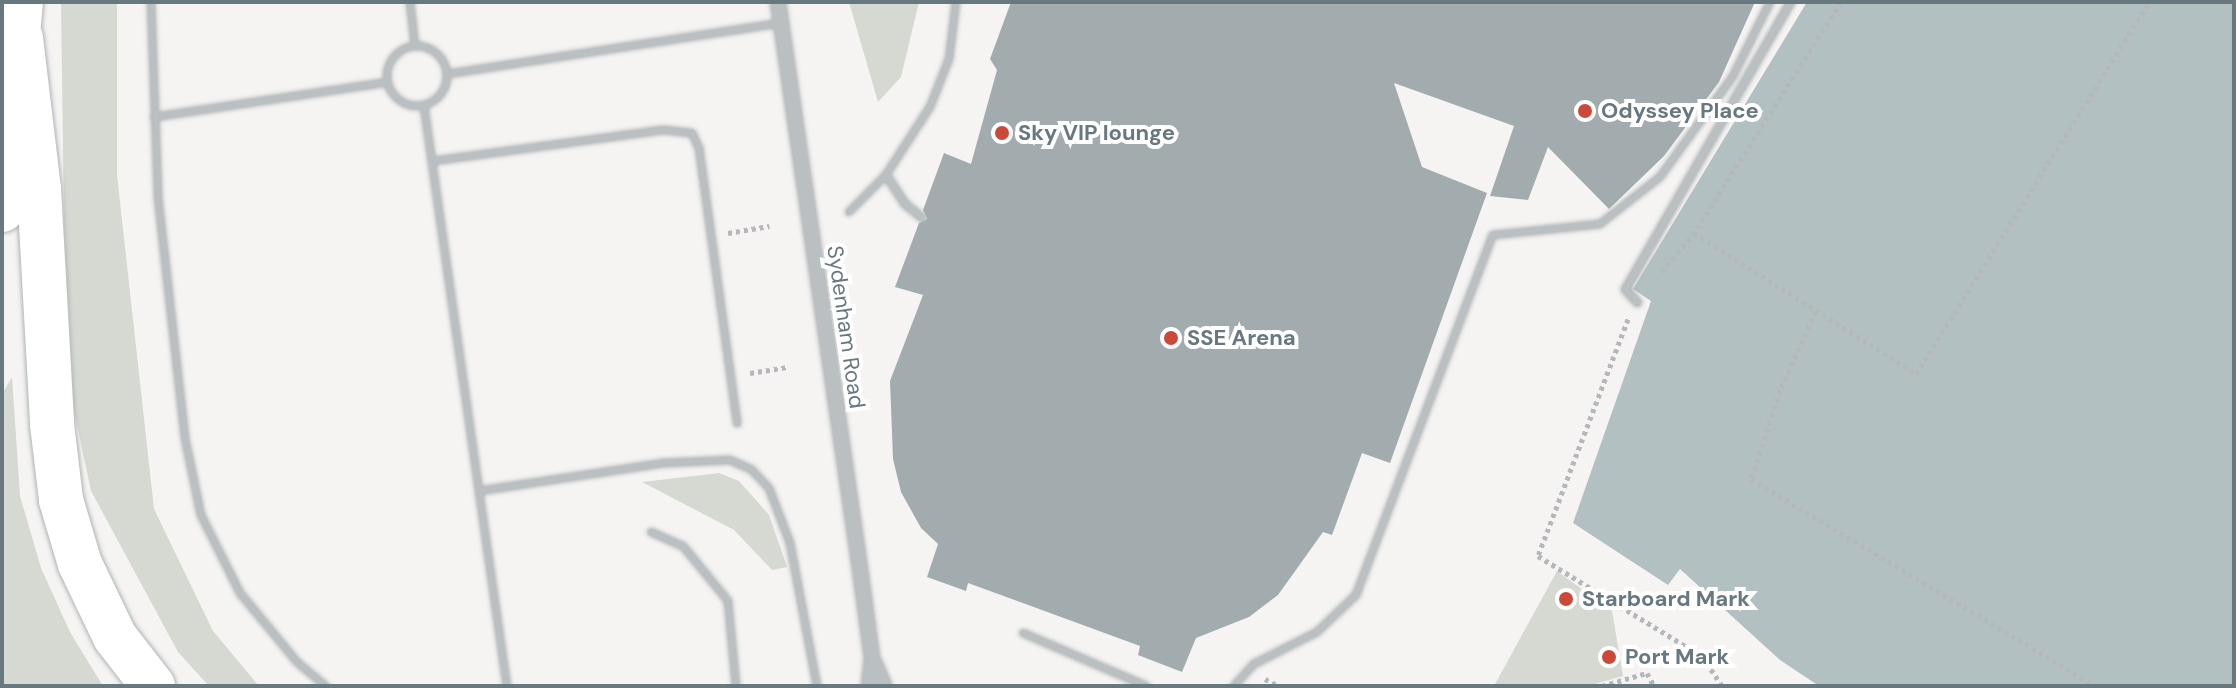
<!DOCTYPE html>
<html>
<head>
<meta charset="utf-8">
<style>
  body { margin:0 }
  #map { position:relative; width:2236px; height:688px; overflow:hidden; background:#f5f4f2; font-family:"DM Sans",sans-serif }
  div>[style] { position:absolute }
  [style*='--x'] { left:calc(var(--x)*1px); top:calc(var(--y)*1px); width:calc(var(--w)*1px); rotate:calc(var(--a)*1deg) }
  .green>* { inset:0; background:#d5d9d1 }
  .water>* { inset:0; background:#b3c0c2 }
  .building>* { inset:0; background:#a2abae }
  .path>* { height:5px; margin-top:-2.5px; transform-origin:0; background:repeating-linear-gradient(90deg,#b4b8ba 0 4px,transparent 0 8px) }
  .roads { filter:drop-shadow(0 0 2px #b0b4b6) drop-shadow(0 0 2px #b0b4b6) }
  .service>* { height:6px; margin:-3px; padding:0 3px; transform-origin:3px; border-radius:3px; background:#babfc1 }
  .service>.ring { margin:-3px; padding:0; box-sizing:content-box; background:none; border:6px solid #babfc1; border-radius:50% }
  .pedestrian>* { height:7px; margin:-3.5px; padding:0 3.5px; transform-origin:3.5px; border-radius:3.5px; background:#babfc1 }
  .tertiary>* { height:14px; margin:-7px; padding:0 7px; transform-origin:7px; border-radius:7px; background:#babfc1 }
  .trunk>* { height:44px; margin:-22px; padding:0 22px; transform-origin:22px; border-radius:22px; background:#fff }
  .motorway>* { height:44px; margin:-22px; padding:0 22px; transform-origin:22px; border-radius:22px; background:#fff }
  .dots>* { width:22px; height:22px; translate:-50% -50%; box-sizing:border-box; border:4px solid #fff; border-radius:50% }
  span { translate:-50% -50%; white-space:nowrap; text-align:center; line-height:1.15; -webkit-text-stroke:8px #fff; paint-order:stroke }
  .poi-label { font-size:22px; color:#68787f; font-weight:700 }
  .left { translate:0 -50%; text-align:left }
  .street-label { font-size:22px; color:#68787f }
  .frame { position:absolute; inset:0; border:4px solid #68787f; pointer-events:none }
</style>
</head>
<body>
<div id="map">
  <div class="green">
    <div style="clip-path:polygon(61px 2px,117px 2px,117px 175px,154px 509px,213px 631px,259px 686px,209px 686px,178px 652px,91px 491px,74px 411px,64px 225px)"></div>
    <div style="clip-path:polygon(849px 2px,919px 2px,901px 77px,878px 102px)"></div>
    <div style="clip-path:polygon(12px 377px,20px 496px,41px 568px,70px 632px,103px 686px,2px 686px,2px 394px)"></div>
    <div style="clip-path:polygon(719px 473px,739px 481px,769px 515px,787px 567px,772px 570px,734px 530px,642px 482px)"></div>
    <div style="clip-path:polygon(1557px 571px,1612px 611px,1623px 676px,1588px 686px,1494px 686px)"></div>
  </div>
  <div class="water">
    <div style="clip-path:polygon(1807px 2px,2234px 2px,2234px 686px,1819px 686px,1780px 660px,1680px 569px,1668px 585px,1573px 523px,1651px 301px,1633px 289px)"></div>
  </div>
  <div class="building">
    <div style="clip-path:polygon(1011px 2px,1755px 2px,1719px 82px,1664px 156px,1609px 209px,1548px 147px,1528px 200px,1490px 196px,1514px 126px,1394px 83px,1422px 167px,1487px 193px,1390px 463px,1362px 453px,1332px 535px,1323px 532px,1278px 595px,1249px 617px,1196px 638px,1182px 672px,1138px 655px,1140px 646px,968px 583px,966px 591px,927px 577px,938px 544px,921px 528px,901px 492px,893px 459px,890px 381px,923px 295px,895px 287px,919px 223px,927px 219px,923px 210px,944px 153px,971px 164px,997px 70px,990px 59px)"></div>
  </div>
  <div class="path">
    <div style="--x:1841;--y:2;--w:274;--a:122.5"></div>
    <div style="--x:1694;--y:233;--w:263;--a:32.4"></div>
    <div style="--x:1916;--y:374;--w:439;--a:-57.9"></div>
    <div style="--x:728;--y:233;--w:42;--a:-9.7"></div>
    <div style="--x:1662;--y:272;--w:50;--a:-50.6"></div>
    <div style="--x:1816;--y:311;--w:87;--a:114.5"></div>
    <div style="--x:1780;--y:390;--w:94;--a:108"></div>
    <div style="--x:1751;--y:479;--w:401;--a:31"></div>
    <div style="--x:1628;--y:319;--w:254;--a:110.8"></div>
    <div style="--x:1538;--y:556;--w:192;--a:31.4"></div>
    <div style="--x:1702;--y:656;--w:36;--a:56"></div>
    <div style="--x:750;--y:373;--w:39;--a:-9"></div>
    <div style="--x:1265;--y:679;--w:16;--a:27"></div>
    <div style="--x:1602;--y:686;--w:47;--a:-16.1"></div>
    <div style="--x:1647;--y:673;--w:15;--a:62"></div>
  </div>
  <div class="roads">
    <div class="service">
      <div style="--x:151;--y:2;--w:195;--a:87.9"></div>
      <div style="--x:158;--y:197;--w:243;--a:83.6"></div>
      <div style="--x:185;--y:438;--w:79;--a:78.3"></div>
      <div style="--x:201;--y:515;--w:87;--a:63.4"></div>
      <div style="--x:240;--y:593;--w:89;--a:50.4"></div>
      <div style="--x:297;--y:662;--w:38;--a:40"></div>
      <div style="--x:410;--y:2;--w:44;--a:83.5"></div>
      <div class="ring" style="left:387px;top:46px;width:54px;height:54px"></div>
      <div style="--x:447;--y:74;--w:338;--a:-8.7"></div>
      <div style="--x:424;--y:106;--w:586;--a:81.86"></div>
      <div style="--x:154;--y:117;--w:236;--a:-8.5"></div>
      <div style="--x:433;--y:161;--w:232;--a:-7.7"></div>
      <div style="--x:663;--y:130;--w:29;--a:6"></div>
      <div style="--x:692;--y:133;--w:17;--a:65"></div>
      <div style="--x:699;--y:148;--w:278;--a:82.1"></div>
      <div style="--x:849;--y:212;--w:52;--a:-45"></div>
      <div style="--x:886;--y:175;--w:81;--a:-57.1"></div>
      <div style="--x:930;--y:107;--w:52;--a:-68.4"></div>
      <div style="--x:949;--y:59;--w:57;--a:-83"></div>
      <div style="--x:479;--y:491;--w:187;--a:-8.6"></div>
      <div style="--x:664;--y:463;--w:66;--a:-2.6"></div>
      <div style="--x:730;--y:460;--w:24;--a:24"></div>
      <div style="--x:752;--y:470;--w:25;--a:47"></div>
      <div style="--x:769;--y:488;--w:59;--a:69.1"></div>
      <div style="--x:790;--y:543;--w:146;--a:79.3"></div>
      <div style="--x:651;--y:532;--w:35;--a:24"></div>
      <div style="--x:683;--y:546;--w:71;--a:50.7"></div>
      <div style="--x:728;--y:601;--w:85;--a:84.6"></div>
      <div style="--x:1023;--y:633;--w:134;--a:23.3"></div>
      <div style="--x:1234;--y:686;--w:30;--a:-48"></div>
      <div style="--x:1254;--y:664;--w:71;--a:-26.9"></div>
      <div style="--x:1317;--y:632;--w:54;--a:-43.5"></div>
      <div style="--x:1356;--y:595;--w:385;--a:-69.2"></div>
      <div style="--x:1493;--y:235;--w:108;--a:-5.9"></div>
      <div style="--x:1600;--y:224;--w:76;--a:-38.1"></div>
      <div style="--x:1660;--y:177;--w:125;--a:-54.1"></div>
      <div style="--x:1733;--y:76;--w:83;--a:-63.4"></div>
    </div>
    <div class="pedestrian">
      <div style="--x:886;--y:175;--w:33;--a:57"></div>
      <div style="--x:904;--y:203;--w:22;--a:39"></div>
      <div style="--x:1637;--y:302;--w:18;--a:-133"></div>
      <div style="--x:1625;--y:289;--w:331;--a:-60.1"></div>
    </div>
    <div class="tertiary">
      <div style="--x:778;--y:2;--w:573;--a:81.77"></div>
      <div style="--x:860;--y:569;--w:90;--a:82.3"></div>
      <div style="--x:872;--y:658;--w:28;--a:96"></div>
      <div style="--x:874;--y:662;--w:26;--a:67"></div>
    </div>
    <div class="trunk">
      <div style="--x:52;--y:424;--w:77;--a:83.2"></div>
      <div style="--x:61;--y:500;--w:67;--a:73.5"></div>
      <div style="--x:80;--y:564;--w:81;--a:64.4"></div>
      <div style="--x:115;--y:637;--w:62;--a:52.2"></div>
    </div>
    <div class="motorway">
      <div style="--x:21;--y:38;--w:152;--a:83.2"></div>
      <div style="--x:39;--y:189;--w:235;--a:86.8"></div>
      <div style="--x:2;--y:210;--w:209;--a:-84.8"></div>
    </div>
  </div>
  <div class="dots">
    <div style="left:1585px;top:111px;background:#cc493a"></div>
    <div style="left:1002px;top:133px;background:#cc493a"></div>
    <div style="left:1171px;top:338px;background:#cc493a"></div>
    <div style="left:1566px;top:599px;background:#cc493a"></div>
    <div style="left:1609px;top:657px;background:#cc493a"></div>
  </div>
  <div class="poi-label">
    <span class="left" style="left:1601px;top:111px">Odyssey Place</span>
    <span class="left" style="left:1018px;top:133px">Sky VIP lounge</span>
    <span class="left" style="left:1187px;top:338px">SSE Arena</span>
    <span class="left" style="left:1582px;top:599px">Starboard Mark</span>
    <span class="left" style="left:1625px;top:657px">Port Mark</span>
  </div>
  <div class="street-label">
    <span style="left:846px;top:327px;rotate:82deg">Sydenham Road</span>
  </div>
  <div class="frame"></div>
</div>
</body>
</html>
